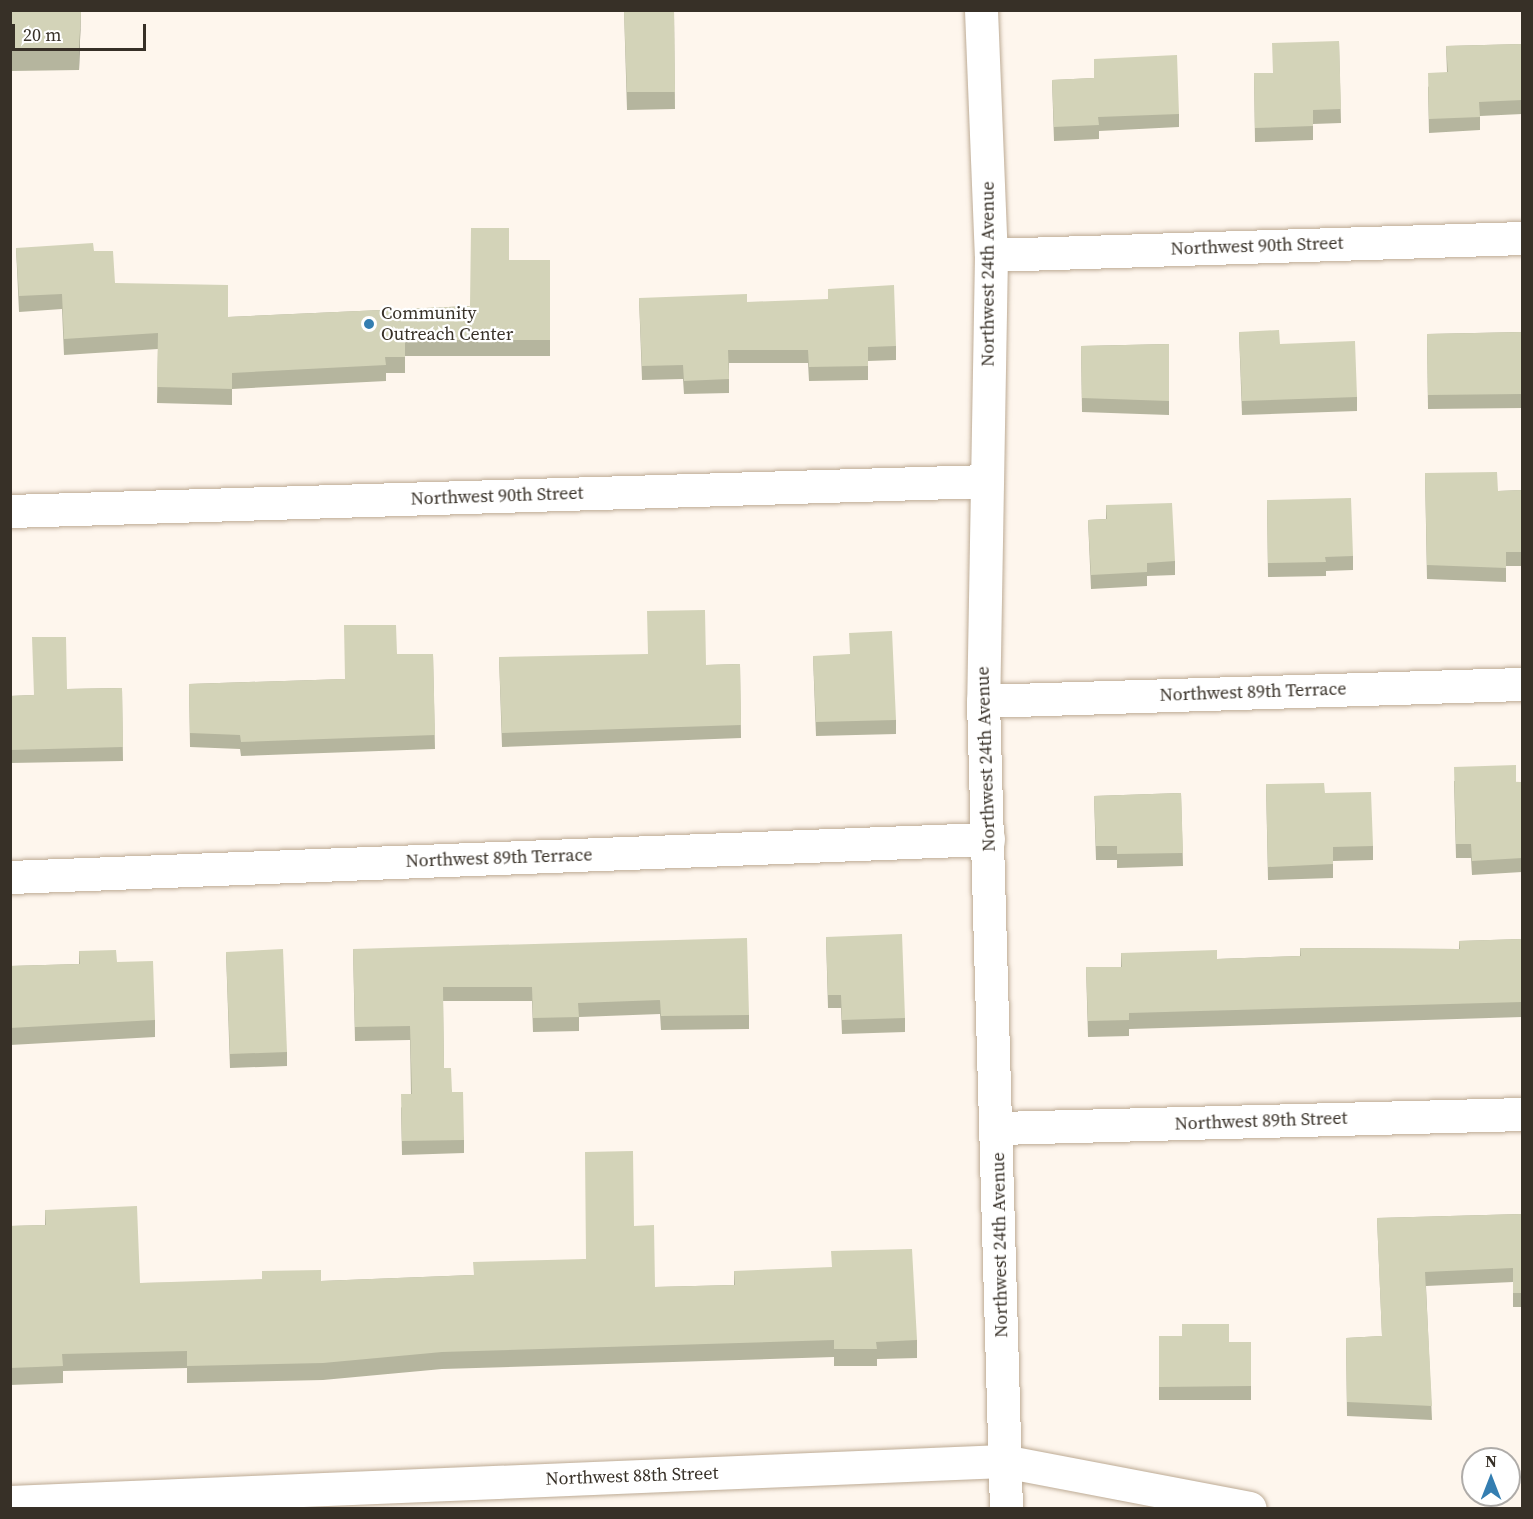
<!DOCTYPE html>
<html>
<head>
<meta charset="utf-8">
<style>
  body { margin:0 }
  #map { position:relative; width:1533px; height:1519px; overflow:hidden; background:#fef6ed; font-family:"Source Serif 4",serif }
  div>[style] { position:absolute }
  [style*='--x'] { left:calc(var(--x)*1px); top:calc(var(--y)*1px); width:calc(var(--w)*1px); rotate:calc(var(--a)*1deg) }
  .roads { filter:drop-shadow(0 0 2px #bdab95) drop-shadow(0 0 2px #bdab95) }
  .minor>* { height:33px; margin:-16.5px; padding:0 16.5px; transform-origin:16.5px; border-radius:16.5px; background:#fff }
  .wall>* { inset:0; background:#b5b59e }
  .shaded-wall>* { inset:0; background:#949481 }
  .building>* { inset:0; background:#d3d3b8 }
  .dots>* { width:16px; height:16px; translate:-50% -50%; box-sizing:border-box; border:3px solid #fff; border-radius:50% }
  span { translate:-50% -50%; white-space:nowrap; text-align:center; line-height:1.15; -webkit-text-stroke:4.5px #fff; paint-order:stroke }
  .street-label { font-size:18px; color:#373027 }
  .poi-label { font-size:18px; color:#373027 }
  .left { translate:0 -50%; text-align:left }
  .frame { position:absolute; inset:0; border:12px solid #373027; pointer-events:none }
  .north { position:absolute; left:1461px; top:1447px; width:60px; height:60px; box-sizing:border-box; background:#fff; border:2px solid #afaca9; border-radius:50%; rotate:0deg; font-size:16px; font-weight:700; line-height:24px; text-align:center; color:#373027 }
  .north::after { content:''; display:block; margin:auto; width:21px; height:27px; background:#347eb1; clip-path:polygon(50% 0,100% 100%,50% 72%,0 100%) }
  .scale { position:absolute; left:12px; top:24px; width:134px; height:27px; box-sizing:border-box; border:3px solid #373027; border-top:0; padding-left:8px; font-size:18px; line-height:21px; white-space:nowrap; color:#373027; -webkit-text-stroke:4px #fff; paint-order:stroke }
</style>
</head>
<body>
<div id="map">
  <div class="roads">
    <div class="minor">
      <div style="--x:981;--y:10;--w:245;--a:87.7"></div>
      <div style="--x:991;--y:255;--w:446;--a:91"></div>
      <div style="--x:983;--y:701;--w:807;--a:88.37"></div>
      <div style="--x:991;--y:255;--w:531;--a:-1.83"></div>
      <div style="--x:10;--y:511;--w:974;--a:-1.76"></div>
      <div style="--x:983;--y:701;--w:539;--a:-1.81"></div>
      <div style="--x:10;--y:877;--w:979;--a:-2.23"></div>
      <div style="--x:999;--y:1128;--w:523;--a:-1.53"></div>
      <div style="--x:10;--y:1502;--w:994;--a:-2.36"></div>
      <div style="--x:1003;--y:1461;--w:251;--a:10.8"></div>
    </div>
  </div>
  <div class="wall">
    <div style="clip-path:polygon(10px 10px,81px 10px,79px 70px,11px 71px)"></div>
    <div style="clip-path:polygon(624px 10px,674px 10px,675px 109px,627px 110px)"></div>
    <div style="clip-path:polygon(1339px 41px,1341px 123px,1313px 124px,1313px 140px,1255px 142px,1254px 73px,1273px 73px)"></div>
    <div style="clip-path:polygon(1522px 44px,1522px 114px,1480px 116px,1480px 130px,1429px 133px,1428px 87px,1447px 72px,1446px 46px)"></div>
    <div style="clip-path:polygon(1094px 59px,1179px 114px,1179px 127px,1099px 131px,1099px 139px,1054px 141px,1052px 80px,1094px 78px)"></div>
    <div style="clip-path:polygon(16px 248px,94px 251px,115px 283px,228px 317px,470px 306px,509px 260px,550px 260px,550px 356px,405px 356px,405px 373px,386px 373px,386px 381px,232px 389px,232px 405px,157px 403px,158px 349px,64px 355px,62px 309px,19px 312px)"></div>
    <div style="clip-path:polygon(639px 298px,896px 346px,896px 360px,868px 361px,868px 380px,809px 381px,808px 363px,729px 363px,729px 393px,684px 394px,683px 379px,642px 380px)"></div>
    <div style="clip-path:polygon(1239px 332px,1280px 344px,1357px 397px,1357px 411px,1242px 415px)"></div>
    <div style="clip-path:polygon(1522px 332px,1522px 408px,1428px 409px,1427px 334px)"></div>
    <div style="clip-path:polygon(1169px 344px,1169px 415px,1082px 412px,1081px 346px)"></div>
    <div style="clip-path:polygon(1425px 473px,1498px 491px,1522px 490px,1522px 566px,1506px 566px,1506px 582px,1427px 579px)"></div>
    <div style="clip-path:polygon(1267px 500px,1353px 556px,1353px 570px,1326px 571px,1326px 576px,1268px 577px)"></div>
    <div style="clip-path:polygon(1106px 505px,1175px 561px,1175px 575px,1147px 576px,1147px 586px,1091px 589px,1088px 520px,1106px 519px)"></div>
    <div style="clip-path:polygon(397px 654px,433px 654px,435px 749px,241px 756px,240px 749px,190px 747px,189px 684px,345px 679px)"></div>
    <div style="clip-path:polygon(813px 656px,896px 720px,896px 734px,816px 736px)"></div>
    <div style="clip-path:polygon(499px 657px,706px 665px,740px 664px,741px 738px,502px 747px)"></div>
    <div style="clip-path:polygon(122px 688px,123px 761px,10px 763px,10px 696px,33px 695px,67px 689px)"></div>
    <div style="clip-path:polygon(1454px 781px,1522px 782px,1522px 872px,1472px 875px,1471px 858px,1456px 858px)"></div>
    <div style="clip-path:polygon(1266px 784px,1325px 793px,1373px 846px,1373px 860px,1333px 861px,1333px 878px,1268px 880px)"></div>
    <div style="clip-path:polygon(1181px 793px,1183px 866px,1117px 868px,1117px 860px,1096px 860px,1094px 796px)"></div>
    <div style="clip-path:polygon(826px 937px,905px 1018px,905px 1032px,842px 1034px,841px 1008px,828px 1008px)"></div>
    <div style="clip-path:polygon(1522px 939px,1522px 1017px,1129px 1029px,1129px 1036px,1088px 1037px,1086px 967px,1121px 967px,1121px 953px,1217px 959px,1300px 956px,1300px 948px,1459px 949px,1459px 941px)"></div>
    <div style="clip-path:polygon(353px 949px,749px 1015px,749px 1029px,661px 1030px,660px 1014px,579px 1017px,579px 1031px,533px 1032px,532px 1001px,443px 1001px,444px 1068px,452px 1092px,464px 1140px,464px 1153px,402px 1155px,401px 1108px,411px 1094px,410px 1040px,355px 1041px)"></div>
    <div style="clip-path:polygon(79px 951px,117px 962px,155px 1020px,155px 1037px,10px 1045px,10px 966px,79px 964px)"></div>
    <div style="clip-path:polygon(226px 952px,287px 1052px,287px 1066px,230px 1068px)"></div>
    <div style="clip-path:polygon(45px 1210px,140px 1283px,321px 1281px,473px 1275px,586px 1259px,634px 1226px,655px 1287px,734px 1285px,734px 1271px,917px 1340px,917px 1358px,877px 1359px,877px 1366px,834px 1366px,834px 1357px,442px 1369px,323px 1380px,187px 1383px,187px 1368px,63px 1371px,63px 1383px,10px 1385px,10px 1226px,45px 1225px)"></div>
    <div style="clip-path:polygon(1522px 1214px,1522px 1307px,1513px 1307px,1513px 1282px,1426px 1286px,1432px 1420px,1347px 1416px,1346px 1338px,1382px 1336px,1377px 1218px)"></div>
    <div style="clip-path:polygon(1159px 1336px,1229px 1342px,1251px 1342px,1251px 1400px,1159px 1400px)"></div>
  </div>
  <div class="shaded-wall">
    <div style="clip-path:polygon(81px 10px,79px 70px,79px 50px)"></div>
  </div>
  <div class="building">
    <div style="clip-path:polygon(10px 10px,81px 10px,79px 50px,11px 50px)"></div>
    <div style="clip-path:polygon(624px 10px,674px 10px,675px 92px,627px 92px)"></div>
    <div style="clip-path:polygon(1339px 41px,1341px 109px,1313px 110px,1313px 126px,1255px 128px,1254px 73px,1273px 73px,1272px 43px)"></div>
    <div style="clip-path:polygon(1522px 44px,1522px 100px,1479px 102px,1480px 117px,1429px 119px,1428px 73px,1448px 72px,1446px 46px)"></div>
    <div style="clip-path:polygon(1177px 55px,1179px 114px,1098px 117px,1099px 125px,1054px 127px,1052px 80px,1094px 78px,1094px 59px)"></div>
    <div style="clip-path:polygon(471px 228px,509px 228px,509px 260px,550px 260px,550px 340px,405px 340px,405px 357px,385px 357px,386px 365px,232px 373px,232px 389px,157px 387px,158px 333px,64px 339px,62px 294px,19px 296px,16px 248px,93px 243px,94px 251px,113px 251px,115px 283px,228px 285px,228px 317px,470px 306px)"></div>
    <div style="clip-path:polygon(894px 285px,896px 346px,868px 347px,868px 366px,809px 367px,808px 350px,728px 350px,729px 379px,684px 381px,683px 365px,642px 366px,639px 298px,747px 294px,747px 302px,828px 299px,828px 289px)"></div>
    <div style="clip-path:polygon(1279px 330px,1280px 344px,1355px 341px,1357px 397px,1242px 401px,1239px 332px)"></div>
    <div style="clip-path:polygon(1522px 332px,1522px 394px,1428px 395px,1427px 334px)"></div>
    <div style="clip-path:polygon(1169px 344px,1169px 401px,1082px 398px,1081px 346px)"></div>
    <div style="clip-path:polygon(1497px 472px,1498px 491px,1522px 490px,1522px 552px,1506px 552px,1506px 568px,1427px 565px,1425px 473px)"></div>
    <div style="clip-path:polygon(1351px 498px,1353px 556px,1325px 557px,1326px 562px,1268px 563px,1267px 500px)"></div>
    <div style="clip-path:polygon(1172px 503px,1175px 561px,1147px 563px,1147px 572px,1091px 575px,1088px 520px,1107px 519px,1106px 505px)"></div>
    <div style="clip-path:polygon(705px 610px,706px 665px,740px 664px,741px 725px,502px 733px,499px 657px,648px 654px,647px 611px)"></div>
    <div style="clip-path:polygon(344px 625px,396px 625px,397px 654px,433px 654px,435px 735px,241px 742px,240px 735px,190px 733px,189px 684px,345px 679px)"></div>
    <div style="clip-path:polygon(892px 631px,896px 720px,816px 722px,813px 656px,850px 654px,849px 633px)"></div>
    <div style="clip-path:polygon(32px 637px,66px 637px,67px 689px,122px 688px,123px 747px,10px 750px,10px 696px,34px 695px)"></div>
    <div style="clip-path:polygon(1516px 765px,1516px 782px,1522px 782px,1522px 858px,1472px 861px,1471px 844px,1456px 844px,1454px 767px)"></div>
    <div style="clip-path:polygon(1324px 783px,1325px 793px,1371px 792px,1373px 846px,1333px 847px,1333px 864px,1268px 867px,1266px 784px)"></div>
    <div style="clip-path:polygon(1181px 793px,1183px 853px,1117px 854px,1117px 846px,1096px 846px,1094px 796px)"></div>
    <div style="clip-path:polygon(902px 934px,905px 1018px,842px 1020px,841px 995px,828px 995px,826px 937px)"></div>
    <div style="clip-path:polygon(747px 938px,749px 1015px,661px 1016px,660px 1000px,578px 1003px,579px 1017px,533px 1018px,532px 987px,443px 987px,444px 1068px,451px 1068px,452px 1092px,463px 1092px,464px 1140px,402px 1141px,401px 1094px,412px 1094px,410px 1026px,355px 1027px,353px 949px)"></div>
    <div style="clip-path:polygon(1522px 939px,1522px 1002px,1129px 1013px,1129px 1020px,1088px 1021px,1086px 967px,1122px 967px,1121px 953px,1217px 950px,1217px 959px,1301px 956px,1300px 948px,1460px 949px,1459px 941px)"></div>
    <div style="clip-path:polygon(283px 949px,287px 1052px,230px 1054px,226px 952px)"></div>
    <div style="clip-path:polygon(116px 950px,117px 962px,153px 961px,155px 1020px,10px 1028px,10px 966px,80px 964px,79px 951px)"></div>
    <div style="clip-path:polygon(633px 1151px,634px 1226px,654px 1225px,655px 1287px,735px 1285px,734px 1271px,832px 1267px,831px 1251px,912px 1249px,917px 1340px,876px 1342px,877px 1349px,834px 1349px,834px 1340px,442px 1352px,323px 1363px,187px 1366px,187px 1351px,62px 1354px,63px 1366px,10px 1368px,10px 1226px,46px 1225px,45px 1210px,137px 1206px,140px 1283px,262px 1279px,262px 1271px,321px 1270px,321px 1281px,474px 1275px,473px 1262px,586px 1259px,585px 1152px)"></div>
    <div style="clip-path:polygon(1522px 1214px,1522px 1293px,1513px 1293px,1513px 1268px,1425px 1272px,1432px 1406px,1347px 1402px,1346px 1338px,1382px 1336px,1377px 1218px)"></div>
    <div style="clip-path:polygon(1182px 1324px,1229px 1324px,1229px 1342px,1251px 1342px,1251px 1386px,1159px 1387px,1159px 1336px,1182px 1336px)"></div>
  </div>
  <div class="dots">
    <div style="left:369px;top:324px;background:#347eb1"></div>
  </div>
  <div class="street-label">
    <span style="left:1257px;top:246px;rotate:-2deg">Northwest 90th Street</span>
    <span style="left:988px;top:274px;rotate:-90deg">Northwest 24th Avenue</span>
    <span style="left:497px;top:496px;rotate:-2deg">Northwest 90th Street</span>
    <span style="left:1253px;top:692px;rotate:-2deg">Northwest 89th Terrace</span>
    <span style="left:986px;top:759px;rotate:-92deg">Northwest 24th Avenue</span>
    <span style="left:499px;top:858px;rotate:-2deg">Northwest 89th Terrace</span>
    <span style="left:1261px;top:1121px;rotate:-2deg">Northwest 89th Street</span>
    <span style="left:1000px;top:1245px;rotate:-91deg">Northwest 24th Avenue</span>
    <span style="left:632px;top:1476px;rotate:-2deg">Northwest 88th Street</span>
  </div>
  <div class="poi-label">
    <span class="left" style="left:381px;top:324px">Community<br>Outreach Center</span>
  </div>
  <div class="frame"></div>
  <div class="north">N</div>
  <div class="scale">20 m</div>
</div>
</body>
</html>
